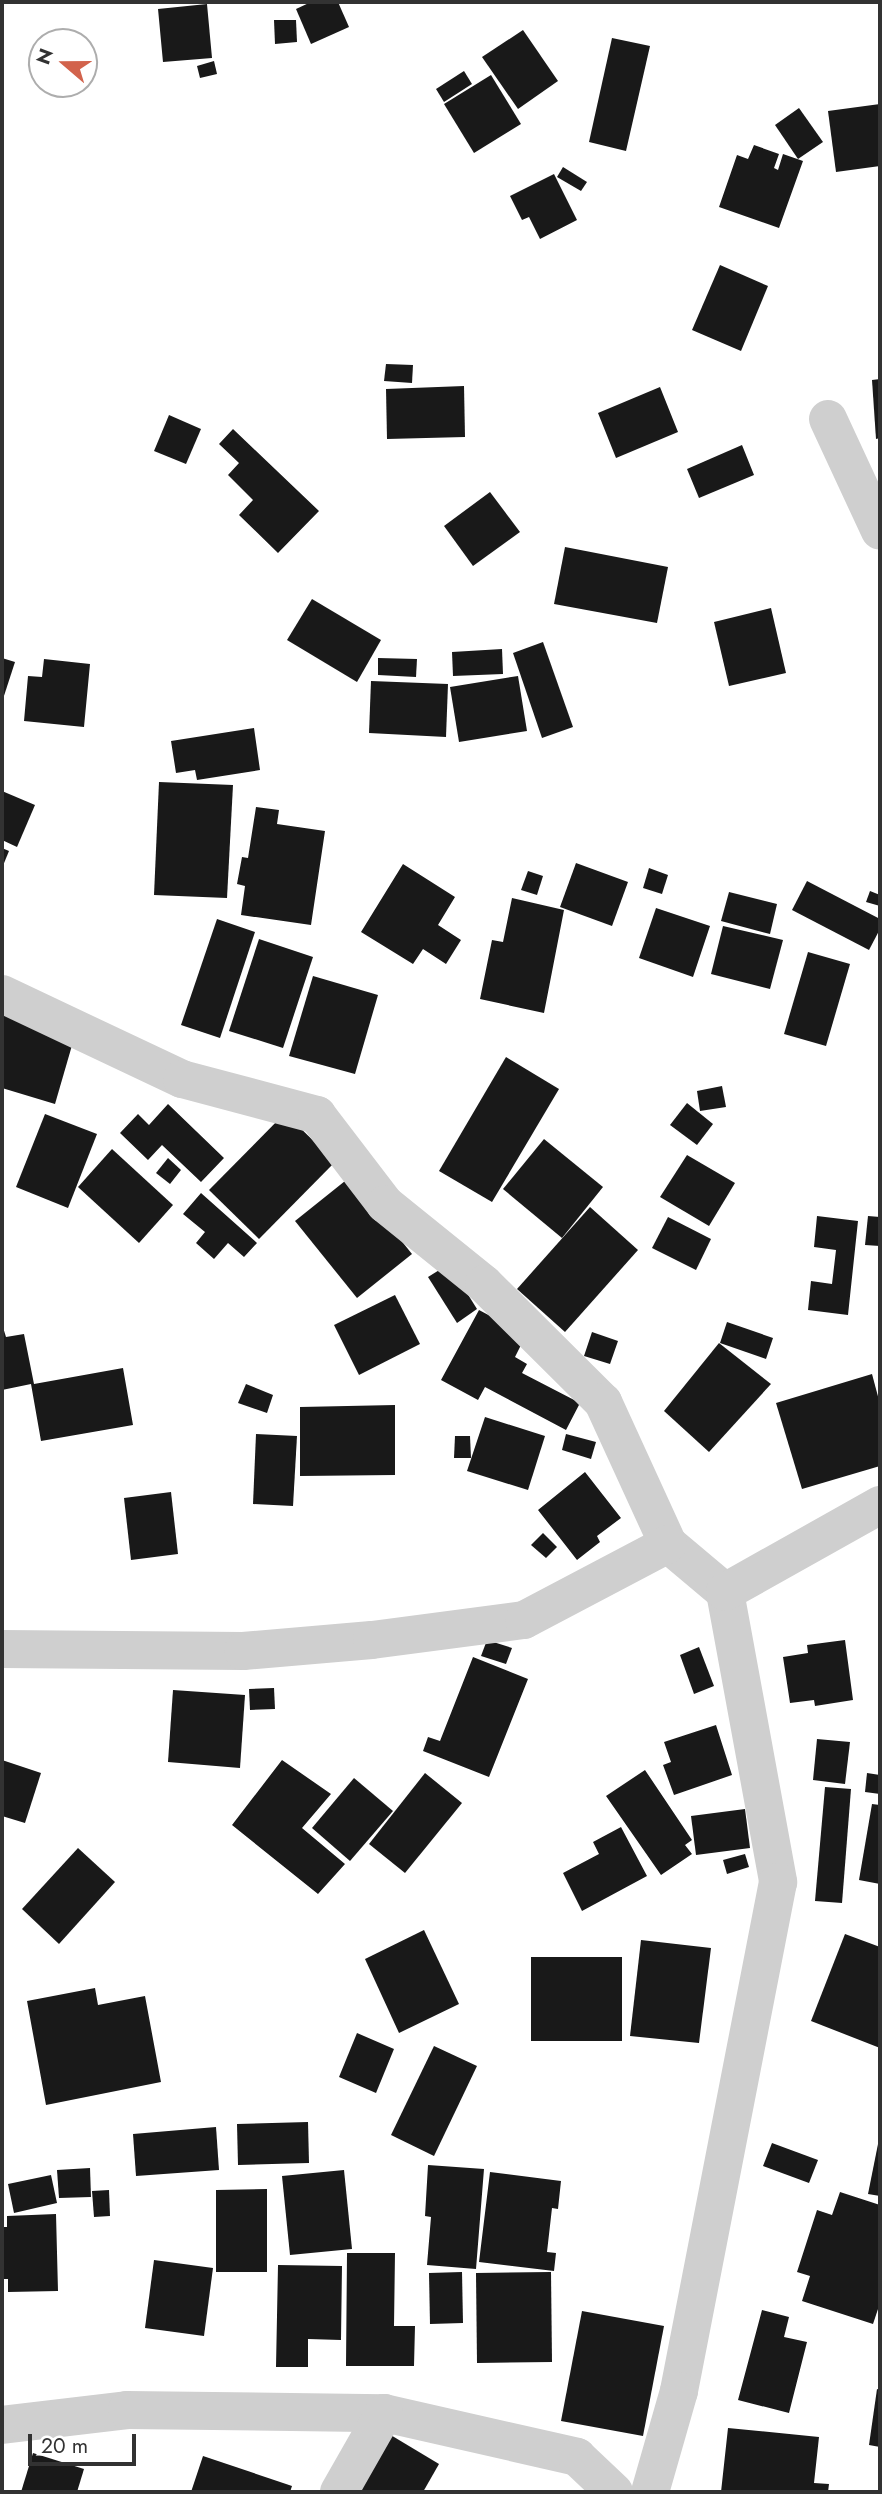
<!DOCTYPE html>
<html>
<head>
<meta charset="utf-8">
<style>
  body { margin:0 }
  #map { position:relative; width:882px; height:2494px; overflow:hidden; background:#fff; font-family:Jost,sans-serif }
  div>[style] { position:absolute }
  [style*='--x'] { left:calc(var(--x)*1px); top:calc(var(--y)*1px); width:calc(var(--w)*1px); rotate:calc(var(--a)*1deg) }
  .building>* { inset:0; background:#191919 }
  .minor>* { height:38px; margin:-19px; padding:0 19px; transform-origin:19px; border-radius:19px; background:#cfcfcf }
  span { translate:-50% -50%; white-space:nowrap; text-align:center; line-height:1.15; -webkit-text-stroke:7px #fff; paint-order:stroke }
  .frame { position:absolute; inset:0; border:4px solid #323232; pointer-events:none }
  .north { position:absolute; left:28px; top:28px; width:70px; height:70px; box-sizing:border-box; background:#fff; border:2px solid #adadad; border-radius:50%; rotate:290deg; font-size:19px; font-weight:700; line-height:28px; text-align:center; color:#323232 }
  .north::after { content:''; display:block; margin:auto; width:24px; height:32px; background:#d2634c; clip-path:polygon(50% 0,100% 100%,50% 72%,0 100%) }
  .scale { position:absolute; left:28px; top:2434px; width:108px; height:32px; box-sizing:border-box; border:4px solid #323232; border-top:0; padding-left:9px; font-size:21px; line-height:24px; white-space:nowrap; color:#323232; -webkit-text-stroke:5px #fff; paint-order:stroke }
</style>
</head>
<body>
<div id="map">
  <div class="building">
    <div style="clip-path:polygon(311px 2px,338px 2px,349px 27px,311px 44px,296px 9px)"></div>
    <div style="clip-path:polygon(207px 4px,212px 58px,163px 62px,158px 9px)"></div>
    <div style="clip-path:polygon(274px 20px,296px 20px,297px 42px,275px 44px)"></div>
    <div style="clip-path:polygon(523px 30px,558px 81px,518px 109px,482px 57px)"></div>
    <div style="clip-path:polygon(612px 38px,650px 46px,626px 151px,589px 142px)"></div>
    <div style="clip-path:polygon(214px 61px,217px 74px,200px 78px,197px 66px)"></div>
    <div style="clip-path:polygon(464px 71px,472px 84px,444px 102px,436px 89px)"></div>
    <div style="clip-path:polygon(491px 75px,521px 124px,474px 153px,444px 104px)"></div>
    <div style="clip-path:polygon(880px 104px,880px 166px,836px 172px,828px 111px)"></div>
    <div style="clip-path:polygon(799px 108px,823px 142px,798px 159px,775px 125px)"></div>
    <div style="clip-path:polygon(754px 145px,779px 154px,774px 168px,778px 170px,783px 154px,803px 161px,779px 228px,719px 207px,737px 155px,748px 159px)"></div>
    <div style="clip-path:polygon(563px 167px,587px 182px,581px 191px,557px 177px)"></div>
    <div style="clip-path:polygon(554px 174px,577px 220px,540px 239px,529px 217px,522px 220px,510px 196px)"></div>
    <div style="clip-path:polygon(720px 265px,768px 286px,741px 351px,692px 330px)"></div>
    <div style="clip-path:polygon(386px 364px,413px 365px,412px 383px,384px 381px)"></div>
    <div style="clip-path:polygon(880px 379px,880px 438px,876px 439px,872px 380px)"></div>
    <div style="clip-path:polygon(464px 386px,465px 437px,387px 439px,386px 389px)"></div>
    <div style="clip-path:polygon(660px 387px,678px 432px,616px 458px,598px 413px)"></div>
    <div style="clip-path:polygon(169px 415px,201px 429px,186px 464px,154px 451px)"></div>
    <div style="clip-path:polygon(233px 429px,319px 511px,278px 553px,239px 515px,253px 500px,228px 475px,239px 463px,219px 444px)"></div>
    <div style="clip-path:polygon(742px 445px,754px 475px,699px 498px,687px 469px)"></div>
    <div style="clip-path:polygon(490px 492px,520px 532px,473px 566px,444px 526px)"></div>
    <div style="clip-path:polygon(565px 547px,668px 567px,657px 623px,554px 604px)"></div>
    <div style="clip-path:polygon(312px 599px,381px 640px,357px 682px,287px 640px)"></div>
    <div style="clip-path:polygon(771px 608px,786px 673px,729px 686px,714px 622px)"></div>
    <div style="clip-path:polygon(543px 642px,573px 727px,542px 738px,513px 653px)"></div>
    <div style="clip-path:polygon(502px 649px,503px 674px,453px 676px,452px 652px)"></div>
    <div style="clip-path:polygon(2px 658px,15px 662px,2px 702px)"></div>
    <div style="clip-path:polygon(378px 658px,417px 659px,416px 677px,378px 675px)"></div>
    <div style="clip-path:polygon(44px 659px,90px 664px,84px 727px,24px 721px,28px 676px,42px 677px)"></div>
    <div style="clip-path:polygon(518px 676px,527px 731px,459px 742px,450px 687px)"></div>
    <div style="clip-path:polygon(371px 681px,448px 684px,446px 737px,369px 733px)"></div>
    <div style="clip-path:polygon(254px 728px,260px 770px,197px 780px,195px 770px,176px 773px,171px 741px)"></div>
    <div style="clip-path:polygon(159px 782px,233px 785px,227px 898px,154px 895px)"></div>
    <div style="clip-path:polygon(2px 791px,35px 805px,17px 847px,2px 840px)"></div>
    <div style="clip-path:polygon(256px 807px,279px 810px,277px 824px,325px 831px,311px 925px,241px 915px,245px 886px,237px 884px,242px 857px,248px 858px)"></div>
    <div style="clip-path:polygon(2px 848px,9px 851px,2px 868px)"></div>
    <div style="clip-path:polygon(576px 863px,628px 882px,612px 926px,560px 907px)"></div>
    <div style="clip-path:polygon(403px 864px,455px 897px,438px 925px,461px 940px,446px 964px,423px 949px,413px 964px,361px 932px)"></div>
    <div style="clip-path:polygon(649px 868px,668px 875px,662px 894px,643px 888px)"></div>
    <div style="clip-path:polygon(528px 871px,543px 876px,537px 895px,521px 890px)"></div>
    <div style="clip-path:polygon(807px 881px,880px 919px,880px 929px,869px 950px,792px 910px)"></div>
    <div style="clip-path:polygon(870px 891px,880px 895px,880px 906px,866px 902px)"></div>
    <div style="clip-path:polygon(729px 892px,777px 904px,770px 934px,721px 921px)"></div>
    <div style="clip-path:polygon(512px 898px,564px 910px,544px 1013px,480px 999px,492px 940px,503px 942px)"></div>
    <div style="clip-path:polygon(656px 908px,710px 926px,693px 977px,639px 958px)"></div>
    <div style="clip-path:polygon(217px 919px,255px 932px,220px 1038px,181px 1025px)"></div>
    <div style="clip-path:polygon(723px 926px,783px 940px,770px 989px,711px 974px)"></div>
    <div style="clip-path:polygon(259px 939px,313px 957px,283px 1048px,229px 1031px)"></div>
    <div style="clip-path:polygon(808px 952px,850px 964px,826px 1046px,784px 1034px)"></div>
    <div style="clip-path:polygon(313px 976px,378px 995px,355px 1074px,289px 1056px)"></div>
    <div style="clip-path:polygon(2px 1014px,75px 1035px,55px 1104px,2px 1088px)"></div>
    <div style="clip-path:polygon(506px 1057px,559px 1089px,492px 1202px,439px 1171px)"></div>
    <div style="clip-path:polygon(722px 1086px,726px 1107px,700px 1111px,697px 1091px)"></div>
    <div style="clip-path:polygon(687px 1103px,713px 1124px,697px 1145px,670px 1125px)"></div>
    <div style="clip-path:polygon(168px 1104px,224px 1158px,201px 1182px,162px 1145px,148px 1160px,120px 1133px,138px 1114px,149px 1125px)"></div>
    <div style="clip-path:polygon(285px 1113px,335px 1162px,259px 1239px,209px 1190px)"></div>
    <div style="clip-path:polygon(45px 1114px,97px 1134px,68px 1208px,16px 1187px)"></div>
    <div style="clip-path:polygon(544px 1139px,603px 1187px,562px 1238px,503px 1189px)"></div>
    <div style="clip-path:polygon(112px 1149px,173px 1205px,139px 1243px,78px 1187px)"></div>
    <div style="clip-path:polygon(687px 1155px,735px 1183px,709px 1226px,660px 1197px)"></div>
    <div style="clip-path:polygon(168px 1158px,181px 1170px,170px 1184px,156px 1173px)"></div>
    <div style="clip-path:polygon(350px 1177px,412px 1254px,357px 1298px,295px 1221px)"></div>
    <div style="clip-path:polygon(201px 1193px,257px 1243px,244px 1257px,228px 1243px,214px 1259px,196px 1243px,205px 1232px,183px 1214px)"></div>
    <div style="clip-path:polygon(590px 1207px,638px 1250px,565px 1332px,517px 1289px)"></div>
    <div style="clip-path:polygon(817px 1216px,858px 1221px,848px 1315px,808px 1310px,811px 1281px,832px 1284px,836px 1250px,814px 1247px)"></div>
    <div style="clip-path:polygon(868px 1216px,880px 1217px,880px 1246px,865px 1245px)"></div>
    <div style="clip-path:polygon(668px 1217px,711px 1239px,696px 1270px,652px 1248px)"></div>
    <div style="clip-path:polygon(449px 1264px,477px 1309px,457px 1323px,428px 1277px)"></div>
    <div style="clip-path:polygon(395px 1295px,420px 1344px,359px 1375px,334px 1325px)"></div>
    <div style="clip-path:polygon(479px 1310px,526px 1335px,515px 1357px,527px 1364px,522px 1373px,580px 1403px,566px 1430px,485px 1387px,478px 1400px,441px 1380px)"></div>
    <div style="clip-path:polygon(727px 1322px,773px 1338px,766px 1359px,720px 1343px)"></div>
    <div style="clip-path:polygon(2px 1324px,6px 1337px,24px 1334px,34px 1384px,123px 1368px,133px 1425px,41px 1441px,31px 1384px,2px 1390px)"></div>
    <div style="clip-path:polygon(592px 1332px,618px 1341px,610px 1364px,584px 1356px)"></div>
    <div style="clip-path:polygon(719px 1343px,771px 1384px,709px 1452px,664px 1411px)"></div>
    <div style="clip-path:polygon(872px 1374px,880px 1404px,880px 1466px,802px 1489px,776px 1403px)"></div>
    <div style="clip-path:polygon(246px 1384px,273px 1395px,267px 1413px,238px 1403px)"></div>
    <div style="clip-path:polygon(395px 1405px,395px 1475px,300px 1476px,300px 1407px)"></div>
    <div style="clip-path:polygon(485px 1417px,545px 1436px,528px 1490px,467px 1471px)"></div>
    <div style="clip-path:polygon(256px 1434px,297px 1436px,293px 1506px,253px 1504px)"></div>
    <div style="clip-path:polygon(566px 1434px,596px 1442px,591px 1459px,562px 1450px)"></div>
    <div style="clip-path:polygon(455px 1436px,470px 1436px,471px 1458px,454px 1458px)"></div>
    <div style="clip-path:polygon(585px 1472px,621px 1518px,597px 1536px,600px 1542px,577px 1560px,538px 1510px)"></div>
    <div style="clip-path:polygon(171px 1492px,178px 1554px,131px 1560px,124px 1498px)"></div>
    <div style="clip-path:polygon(543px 1533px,557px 1547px,546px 1558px,531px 1545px)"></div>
    <div style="clip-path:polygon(487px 1640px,512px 1648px,506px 1664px,481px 1656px)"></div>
    <div style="clip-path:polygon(845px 1640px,853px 1700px,815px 1706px,814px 1700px,790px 1703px,783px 1657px,808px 1653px,807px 1645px)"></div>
    <div style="clip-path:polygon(699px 1647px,714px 1686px,694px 1694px,680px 1655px)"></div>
    <div style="clip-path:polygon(473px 1657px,528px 1679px,489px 1777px,423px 1751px,428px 1737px,440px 1741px)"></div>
    <div style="clip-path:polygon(274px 1688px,275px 1709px,250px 1710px,249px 1689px)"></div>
    <div style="clip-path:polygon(173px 1690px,245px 1695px,240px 1768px,168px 1762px)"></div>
    <div style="clip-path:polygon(716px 1725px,732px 1775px,674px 1795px,663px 1765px,671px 1762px,664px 1742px)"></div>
    <div style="clip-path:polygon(817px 1739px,850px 1742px,845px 1784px,813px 1780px)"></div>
    <div style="clip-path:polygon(2px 1760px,41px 1773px,25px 1823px,2px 1816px)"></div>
    <div style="clip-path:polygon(282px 1760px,331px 1794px,302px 1828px,345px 1864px,318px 1894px,232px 1825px)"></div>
    <div style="clip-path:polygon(645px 1770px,692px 1840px,685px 1845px,692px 1854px,661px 1875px,606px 1796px)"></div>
    <div style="clip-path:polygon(425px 1773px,462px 1803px,405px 1873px,369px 1844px)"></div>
    <div style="clip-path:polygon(867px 1773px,880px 1775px,880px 1794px,865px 1792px)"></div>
    <div style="clip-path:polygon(354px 1778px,393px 1811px,350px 1861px,312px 1828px)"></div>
    <div style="clip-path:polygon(825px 1787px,851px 1789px,842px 1903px,815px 1901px)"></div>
    <div style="clip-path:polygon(872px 1804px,880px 1805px,880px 1884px,859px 1880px)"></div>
    <div style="clip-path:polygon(745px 1809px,750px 1848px,696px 1855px,691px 1816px)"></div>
    <div style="clip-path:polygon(621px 1827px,647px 1876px,582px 1911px,563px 1873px,599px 1854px,593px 1842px)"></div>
    <div style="clip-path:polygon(78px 1848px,115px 1882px,59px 1944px,22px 1909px)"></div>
    <div style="clip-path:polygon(745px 1854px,749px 1867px,727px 1874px,723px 1860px)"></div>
    <div style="clip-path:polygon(424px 1930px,459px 2004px,399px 2033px,365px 1959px)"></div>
    <div style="clip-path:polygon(845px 1934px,880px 1947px,880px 2048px,811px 2021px)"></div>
    <div style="clip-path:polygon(641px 1940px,711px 1948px,699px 2043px,630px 2036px)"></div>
    <div style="clip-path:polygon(531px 1957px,622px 1957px,622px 2041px,531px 2041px)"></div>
    <div style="clip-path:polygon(95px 1988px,98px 2005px,145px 1996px,161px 2082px,46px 2105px,27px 2001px)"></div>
    <div style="clip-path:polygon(357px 2033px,394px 2049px,376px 2093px,339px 2077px)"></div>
    <div style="clip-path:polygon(434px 2046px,477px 2066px,434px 2156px,391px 2135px)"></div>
    <div style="clip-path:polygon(308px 2122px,309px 2163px,238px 2165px,237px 2124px)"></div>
    <div style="clip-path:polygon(216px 2127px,219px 2170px,136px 2176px,133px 2134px)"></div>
    <div style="clip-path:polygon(879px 2139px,880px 2139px,880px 2196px,868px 2194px)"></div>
    <div style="clip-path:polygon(772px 2143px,818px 2160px,809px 2183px,763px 2166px)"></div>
    <div style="clip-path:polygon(428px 2165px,484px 2169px,476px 2269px,427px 2265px,431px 2217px,425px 2216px)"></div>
    <div style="clip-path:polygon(90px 2168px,91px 2197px,59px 2198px,57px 2170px)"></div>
    <div style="clip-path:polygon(344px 2170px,352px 2249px,290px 2255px,282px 2176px)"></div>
    <div style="clip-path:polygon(490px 2172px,561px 2181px,558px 2209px,552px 2208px,547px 2252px,556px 2253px,554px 2271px,479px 2262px)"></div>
    <div style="clip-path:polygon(51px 2175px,57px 2203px,14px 2213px,8px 2184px)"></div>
    <div style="clip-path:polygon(267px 2189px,267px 2272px,216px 2272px,216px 2190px)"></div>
    <div style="clip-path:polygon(109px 2190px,110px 2216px,94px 2217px,92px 2191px)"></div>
    <div style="clip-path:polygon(840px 2192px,880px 2205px,880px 2303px,873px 2324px,802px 2301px,810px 2276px,797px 2272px,817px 2210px,832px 2215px)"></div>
    <div style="clip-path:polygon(56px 2214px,58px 2291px,8px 2292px,8px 2279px,2px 2279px,2px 2227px,7px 2227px,7px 2216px)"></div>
    <div style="clip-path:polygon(347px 2253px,395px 2253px,394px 2326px,415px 2326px,414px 2366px,346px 2366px)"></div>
    <div style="clip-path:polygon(154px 2260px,213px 2268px,204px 2336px,145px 2328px)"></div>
    <div style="clip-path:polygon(278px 2265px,342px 2266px,341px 2340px,308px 2339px,308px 2367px,276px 2367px)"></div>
    <div style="clip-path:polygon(462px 2272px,463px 2323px,430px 2324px,429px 2273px)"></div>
    <div style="clip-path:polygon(551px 2272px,552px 2362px,477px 2363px,476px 2273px)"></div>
    <div style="clip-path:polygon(762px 2310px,789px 2317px,784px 2337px,807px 2342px,789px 2413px,738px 2400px)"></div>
    <div style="clip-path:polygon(582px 2311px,664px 2326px,643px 2436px,561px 2421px)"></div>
    <div style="clip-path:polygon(877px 2389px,880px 2390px,880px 2447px,869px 2445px)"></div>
    <div style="clip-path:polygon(728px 2428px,819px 2437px,814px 2483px,829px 2484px,828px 2492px,721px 2492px)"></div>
    <div style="clip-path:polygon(389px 2434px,439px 2464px,423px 2492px,355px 2492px)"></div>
    <div style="clip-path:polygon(33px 2453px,84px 2469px,77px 2492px,21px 2492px)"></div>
    <div style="clip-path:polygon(203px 2456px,292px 2486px,290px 2492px,191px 2492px)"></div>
  </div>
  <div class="minor">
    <div style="--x:828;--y:419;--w:123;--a:65.1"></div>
    <div style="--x:2;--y:994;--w:199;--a:25.3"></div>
    <div style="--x:182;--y:1079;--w:140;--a:14.9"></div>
    <div style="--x:317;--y:1115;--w:112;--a:52.6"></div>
    <div style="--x:385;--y:1204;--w:127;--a:38.9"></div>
    <div style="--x:484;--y:1284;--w:168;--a:44.8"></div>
    <div style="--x:603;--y:1402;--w:156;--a:65.4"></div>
    <div style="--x:668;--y:1544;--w:75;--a:40.1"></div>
    <div style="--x:725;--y:1592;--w:295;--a:79.6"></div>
    <div style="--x:778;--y:1882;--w:519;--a:101.01"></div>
    <div style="--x:679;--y:2391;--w:105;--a:106"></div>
    <div style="--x:725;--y:1592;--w:178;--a:-29.3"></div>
    <div style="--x:2;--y:1649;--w:241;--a:0.5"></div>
    <div style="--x:243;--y:1651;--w:129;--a:-4.9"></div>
    <div style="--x:372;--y:1640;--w:153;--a:-7.5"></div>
    <div style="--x:524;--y:1620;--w:163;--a:-27.8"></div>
    <div style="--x:2;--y:2425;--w:126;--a:-6.8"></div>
    <div style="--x:127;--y:2410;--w:257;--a:0.7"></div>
    <div style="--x:384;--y:2413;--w:198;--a:12.8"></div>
    <div style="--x:577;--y:2457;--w:51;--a:43.4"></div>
    <div style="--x:339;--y:2492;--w:91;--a:-60.3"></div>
  </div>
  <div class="frame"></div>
  <div class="north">N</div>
  <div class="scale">20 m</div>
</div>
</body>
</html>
